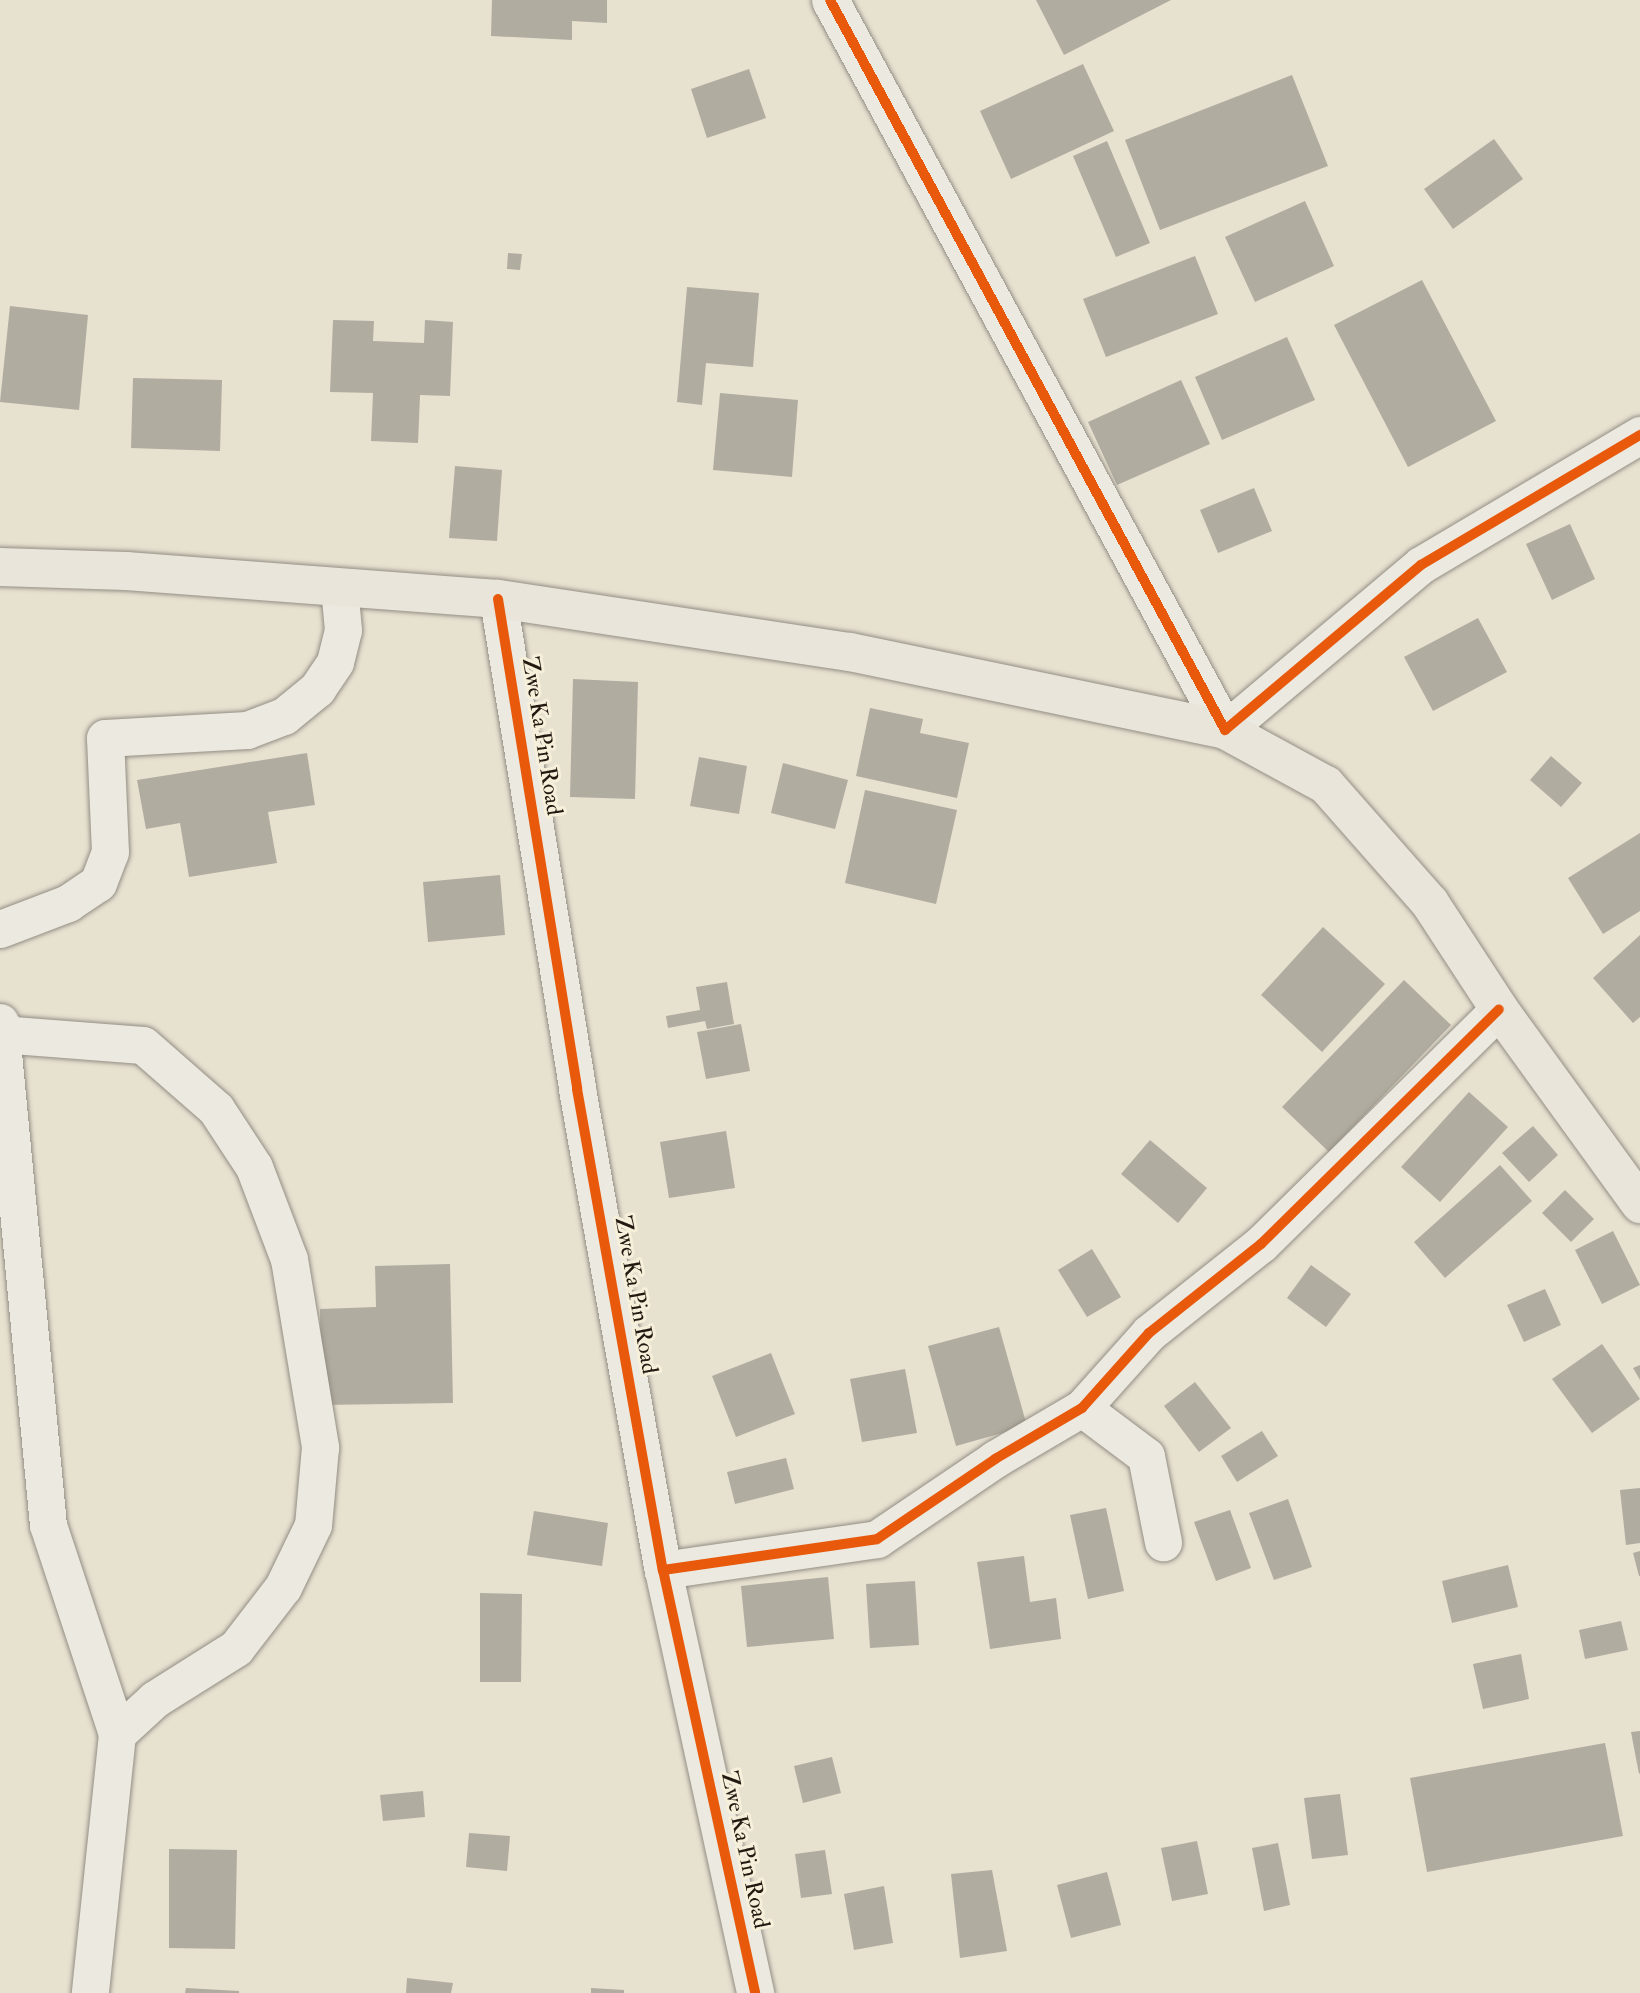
<!DOCTYPE html>
<html>
<head>
<meta charset="utf-8">
<style>
  body { margin:0 }
  #map { position:relative; width:1640px; height:1993px; overflow:hidden; background:#e7e1d0; font-family:"IM FELL Double Pica",serif }
  div>[style] { position:absolute }
  [style*='--x'] { left:calc(var(--x)*1px); top:calc(var(--y)*1px); width:calc(var(--w)*1px); rotate:calc(var(--a)*1deg) }
  .building>* { inset:0; background:#b1aca0 }
  .roads { filter:drop-shadow(0 0 2px #938e84) drop-shadow(0 0 2px #938e84) }
  .minor>* { height:37px; margin:-18.5px; padding:0 18.5px; transform-origin:18.5px; border-radius:18.5px; background:#ece9e0 }
  .primary>* { height:38px; margin:-19px; padding:0 19px; transform-origin:19px; border-radius:19px; background:#e9e5db }
  .cycleway>* { height:10px; margin:-5px; padding:0 5px; transform-origin:5px; border-radius:5px; background:#e8590c }
  span { translate:-50% -50%; white-space:nowrap; text-align:center; line-height:1.15; -webkit-text-stroke:6px #f6efda; paint-order:stroke }
  .street-label { font-size:23px; color:#241911 }
</style>
</head>
<body>
<div id="map">
  <div class="building">
    <div style="clip-path:polygon(492px 0,607px 0,607px 23px,572px 21px,572px 40px,491px 36px)"></div>
    <div style="clip-path:polygon(1036px 0,1171px 0,1064px 55px)"></div>
    <div style="clip-path:polygon(1083px 64px,1114px 131px,1011px 179px,980px 111px)"></div>
    <div style="clip-path:polygon(749px 69px,766px 118px,707px 138px,691px 89px)"></div>
    <div style="clip-path:polygon(1292px 75px,1328px 166px,1160px 230px,1125px 140px)"></div>
    <div style="clip-path:polygon(1494px 139px,1523px 179px,1453px 229px,1424px 189px)"></div>
    <div style="clip-path:polygon(1107px 141px,1150px 243px,1116px 257px,1073px 156px)"></div>
    <div style="clip-path:polygon(1305px 201px,1334px 266px,1255px 302px,1225px 237px)"></div>
    <div style="clip-path:polygon(508px 253px,522px 254px,520px 270px,507px 269px)"></div>
    <div style="clip-path:polygon(1195px 256px,1218px 314px,1106px 357px,1083px 299px)"></div>
    <div style="clip-path:polygon(1422px 280px,1496px 421px,1408px 467px,1334px 325px)"></div>
    <div style="clip-path:polygon(687px 287px,759px 293px,753px 367px,706px 363px,702px 405px,677px 402px)"></div>
    <div style="clip-path:polygon(10px 306px,88px 315px,79px 410px,0 402px)"></div>
    <div style="clip-path:polygon(333px 320px,374px 321px,373px 341px,424px 343px,425px 320px,453px 322px,450px 396px,420px 395px,418px 443px,371px 441px,373px 393px,330px 392px)"></div>
    <div style="clip-path:polygon(1287px 337px,1315px 400px,1222px 440px,1195px 377px)"></div>
    <div style="clip-path:polygon(133px 378px,222px 380px,220px 451px,131px 448px)"></div>
    <div style="clip-path:polygon(1181px 380px,1210px 444px,1117px 485px,1088px 422px)"></div>
    <div style="clip-path:polygon(720px 393px,798px 400px,792px 477px,713px 470px)"></div>
    <div style="clip-path:polygon(455px 466px,502px 470px,497px 541px,449px 538px)"></div>
    <div style="clip-path:polygon(1254px 488px,1272px 531px,1218px 553px,1200px 510px)"></div>
    <div style="clip-path:polygon(1570px 524px,1595px 579px,1552px 600px,1526px 544px)"></div>
    <div style="clip-path:polygon(1478px 618px,1507px 672px,1433px 711px,1404px 657px)"></div>
    <div style="clip-path:polygon(573px 679px,638px 682px,635px 799px,570px 797px)"></div>
    <div style="clip-path:polygon(870px 708px,923px 719px,920px 733px,969px 743px,957px 798px,856px 776px)"></div>
    <div style="clip-path:polygon(307px 753px,315px 805px,268px 812px,277px 863px,189px 877px,180px 823px,146px 829px,137px 780px)"></div>
    <div style="clip-path:polygon(1551px 756px,1582px 783px,1561px 807px,1530px 780px)"></div>
    <div style="clip-path:polygon(699px 757px,747px 766px,739px 814px,690px 806px)"></div>
    <div style="clip-path:polygon(783px 763px,848px 780px,835px 829px,771px 813px)"></div>
    <div style="clip-path:polygon(865px 790px,957px 810px,936px 904px,845px 883px)"></div>
    <div style="clip-path:polygon(1640px 833px,1640px 911px,1603px 934px,1568px 878px)"></div>
    <div style="clip-path:polygon(500px 875px,505px 935px,428px 942px,423px 882px)"></div>
    <div style="clip-path:polygon(1323px 927px,1385px 984px,1322px 1052px,1261px 995px)"></div>
    <div style="clip-path:polygon(1640px 935px,1640px 1017px,1633px 1023px,1593px 978px)"></div>
    <div style="clip-path:polygon(1404px 980px,1451px 1025px,1329px 1152px,1282px 1107px)"></div>
    <div style="clip-path:polygon(727px 982px,734px 1024px,707px 1029px,705px 1021px,668px 1028px,666px 1016px,700px 1010px,696px 987px)"></div>
    <div style="clip-path:polygon(741px 1024px,750px 1071px,706px 1079px,697px 1032px)"></div>
    <div style="clip-path:polygon(1469px 1092px,1508px 1127px,1440px 1202px,1401px 1167px)"></div>
    <div style="clip-path:polygon(1533px 1126px,1558px 1155px,1529px 1182px,1502px 1153px)"></div>
    <div style="clip-path:polygon(726px 1131px,735px 1188px,669px 1198px,660px 1142px)"></div>
    <div style="clip-path:polygon(1150px 1140px,1207px 1188px,1178px 1223px,1121px 1174px)"></div>
    <div style="clip-path:polygon(1500px 1165px,1532px 1201px,1445px 1278px,1414px 1242px)"></div>
    <div style="clip-path:polygon(1565px 1190px,1594px 1219px,1571px 1242px,1542px 1213px)"></div>
    <div style="clip-path:polygon(1613px 1231px,1640px 1285px,1602px 1304px,1575px 1250px)"></div>
    <div style="clip-path:polygon(1092px 1249px,1121px 1297px,1087px 1317px,1058px 1270px)"></div>
    <div style="clip-path:polygon(450px 1264px,453px 1403px,322px 1405px,320px 1309px,376px 1307px,375px 1266px)"></div>
    <div style="clip-path:polygon(1311px 1265px,1351px 1294px,1326px 1327px,1287px 1298px)"></div>
    <div style="clip-path:polygon(1545px 1289px,1561px 1325px,1524px 1342px,1507px 1305px)"></div>
    <div style="clip-path:polygon(999px 1327px,1027px 1426px,956px 1446px,928px 1346px)"></div>
    <div style="clip-path:polygon(1602px 1344px,1640px 1399px,1592px 1433px,1552px 1379px)"></div>
    <div style="clip-path:polygon(771px 1353px,795px 1414px,736px 1437px,712px 1376px)"></div>
    <div style="clip-path:polygon(1640px 1365px,1640px 1380px,1633px 1368px)"></div>
    <div style="clip-path:polygon(905px 1369px,917px 1433px,862px 1442px,850px 1379px)"></div>
    <div style="clip-path:polygon(1195px 1382px,1231px 1428px,1199px 1452px,1164px 1406px)"></div>
    <div style="clip-path:polygon(1262px 1431px,1278px 1456px,1237px 1482px,1221px 1456px)"></div>
    <div style="clip-path:polygon(786px 1458px,794px 1489px,735px 1504px,727px 1472px)"></div>
    <div style="clip-path:polygon(1640px 1488px,1640px 1543px,1626px 1545px,1620px 1490px)"></div>
    <div style="clip-path:polygon(1288px 1499px,1312px 1567px,1274px 1580px,1249px 1513px)"></div>
    <div style="clip-path:polygon(1106px 1508px,1124px 1591px,1088px 1599px,1070px 1515px)"></div>
    <div style="clip-path:polygon(1230px 1510px,1251px 1568px,1216px 1581px,1194px 1522px)"></div>
    <div style="clip-path:polygon(534px 1511px,608px 1523px,602px 1566px,527px 1555px)"></div>
    <div style="clip-path:polygon(1640px 1551px,1640px 1576px,1639px 1576px,1633px 1553px)"></div>
    <div style="clip-path:polygon(1024px 1556px,1030px 1602px,1056px 1598px,1061px 1639px,990px 1649px,977px 1562px)"></div>
    <div style="clip-path:polygon(1508px 1565px,1518px 1607px,1452px 1623px,1442px 1581px)"></div>
    <div style="clip-path:polygon(828px 1577px,834px 1639px,747px 1647px,741px 1586px)"></div>
    <div style="clip-path:polygon(915px 1581px,919px 1645px,870px 1648px,866px 1584px)"></div>
    <div style="clip-path:polygon(480px 1593px,522px 1594px,521px 1682px,480px 1682px)"></div>
    <div style="clip-path:polygon(1621px 1621px,1628px 1650px,1585px 1659px,1579px 1630px)"></div>
    <div style="clip-path:polygon(1521px 1654px,1529px 1699px,1483px 1709px,1473px 1664px)"></div>
    <div style="clip-path:polygon(1640px 1731px,1640px 1773px,1639px 1774px,1631px 1732px)"></div>
    <div style="clip-path:polygon(1605px 1743px,1623px 1836px,1427px 1872px,1410px 1778px)"></div>
    <div style="clip-path:polygon(832px 1757px,841px 1793px,803px 1803px,794px 1766px)"></div>
    <div style="clip-path:polygon(423px 1791px,425px 1817px,383px 1821px,380px 1795px)"></div>
    <div style="clip-path:polygon(1340px 1794px,1348px 1855px,1312px 1859px,1304px 1798px)"></div>
    <div style="clip-path:polygon(469px 1833px,510px 1836px,507px 1871px,466px 1867px)"></div>
    <div style="clip-path:polygon(1197px 1841px,1208px 1894px,1172px 1901px,1161px 1848px)"></div>
    <div style="clip-path:polygon(1278px 1843px,1290px 1905px,1264px 1911px,1252px 1848px)"></div>
    <div style="clip-path:polygon(169px 1849px,237px 1850px,235px 1949px,169px 1948px)"></div>
    <div style="clip-path:polygon(825px 1850px,832px 1894px,801px 1898px,795px 1854px)"></div>
    <div style="clip-path:polygon(992px 1870px,1007px 1951px,960px 1958px,951px 1874px)"></div>
    <div style="clip-path:polygon(1107px 1872px,1121px 1925px,1071px 1938px,1057px 1885px)"></div>
    <div style="clip-path:polygon(884px 1886px,893px 1943px,854px 1950px,844px 1894px)"></div>
    <div style="clip-path:polygon(407px 1978px,453px 1983px,451px 1993px,406px 1993px)"></div>
    <div style="clip-path:polygon(186px 1988px,239px 1991px,239px 1993px,185px 1993px)"></div>
    <div style="clip-path:polygon(591px 1988px,624px 1990px,624px 1993px,591px 1993px)"></div>
  </div>
  <div class="roads">
    <div class="minor">
      <div style="--x:830;--y:0;--w:830;--a:61.58"></div>
      <div style="--x:1225;--y:730;--w:256;--a:-40.1"></div>
      <div style="--x:1421;--y:565;--w:255;--a:-30.7"></div>
      <div style="--x:498;--y:599;--w:496;--a:80.8"></div>
      <div style="--x:577;--y:1089;--w:489;--a:79.9"></div>
      <div style="--x:663;--y:1570;--w:433;--a:77.7"></div>
      <div style="--x:0;--y:929;--w:73;--a:-20.9"></div>
      <div style="--x:68;--y:903;--w:36;--a:-34"></div>
      <div style="--x:98;--y:883;--w:33;--a:-69"></div>
      <div style="--x:110;--y:852;--w:114;--a:-92.5"></div>
      <div style="--x:105;--y:738;--w:142;--a:-3.2"></div>
      <div style="--x:247;--y:730;--w:40;--a:-21"></div>
      <div style="--x:284;--y:716;--w:43;--a:-39.3"></div>
      <div style="--x:317;--y:689;--w:32;--a:-56"></div>
      <div style="--x:335;--y:662;--w:33;--a:-76"></div>
      <div style="--x:343;--y:630;--w:43;--a:-95.3"></div>
      <div style="--x:0;--y:1022;--w:505;--a:84.55"></div>
      <div style="--x:48;--y:1525;--w:220;--a:71.7"></div>
      <div style="--x:117;--y:1734;--w:260;--a:96"></div>
      <div style="--x:0;--y:1034;--w:143;--a:4.4"></div>
      <div style="--x:143;--y:1045;--w:97;--a:41.2"></div>
      <div style="--x:216;--y:1109;--w:69;--a:56.8"></div>
      <div style="--x:254;--y:1167;--w:98;--a:69.2"></div>
      <div style="--x:289;--y:1259;--w:191;--a:80.6"></div>
      <div style="--x:320;--y:1447;--w:78;--a:95.1"></div>
      <div style="--x:313;--y:1525;--w:69;--a:115.8"></div>
      <div style="--x:283;--y:1587;--w:77;--a:127.6"></div>
      <div style="--x:236;--y:1648;--w:96;--a:147.8"></div>
      <div style="--x:155;--y:1699;--w:52;--a:137.4"></div>
      <div style="--x:1082;--y:1408;--w:80;--a:36.9"></div>
      <div style="--x:1146;--y:1456;--w:88;--a:78.8"></div>
      <div style="--x:663;--y:1570;--w:216;--a:-8.2"></div>
      <div style="--x:877;--y:1539;--w:143;--a:-34.1"></div>
      <div style="--x:995;--y:1459;--w:101;--a:-30.4"></div>
      <div style="--x:1082;--y:1408;--w:101;--a:-48.2"></div>
      <div style="--x:1149;--y:1333;--w:143;--a:-38.5"></div>
      <div style="--x:1261;--y:1244;--w:334;--a:-44.6"></div>
    </div>
    <div class="primary">
      <div style="--x:0;--y:567;--w:126;--a:1.8"></div>
      <div style="--x:126;--y:571;--w:373;--a:4.3"></div>
      <div style="--x:498;--y:599;--w:356;--a:8.6"></div>
      <div style="--x:850;--y:652;--w:383;--a:11.7"></div>
      <div style="--x:1225;--y:730;--w:115;--a:28.6"></div>
      <div style="--x:1326;--y:785;--w:157;--a:48.6"></div>
      <div style="--x:1430;--y:903;--w:126;--a:56.9"></div>
      <div style="--x:1499;--y:1009;--w:241;--a:54.1"></div>
    </div>
  </div>
  <div class="cycleway">
    <div style="--x:830;--y:0;--w:830;--a:61.58"></div>
    <div style="--x:1225;--y:730;--w:256;--a:-40.1"></div>
    <div style="--x:1421;--y:565;--w:255;--a:-30.7"></div>
    <div style="--x:498;--y:599;--w:496;--a:80.8"></div>
    <div style="--x:577;--y:1089;--w:489;--a:79.9"></div>
    <div style="--x:663;--y:1570;--w:433;--a:77.7"></div>
    <div style="--x:663;--y:1570;--w:216;--a:-8.2"></div>
    <div style="--x:877;--y:1539;--w:143;--a:-34.1"></div>
    <div style="--x:995;--y:1459;--w:101;--a:-30.4"></div>
    <div style="--x:1082;--y:1408;--w:101;--a:-48.2"></div>
    <div style="--x:1149;--y:1333;--w:143;--a:-38.5"></div>
    <div style="--x:1261;--y:1244;--w:334;--a:-44.6"></div>
  </div>
  <div class="street-label">
    <span style="left:542px;top:736px;rotate:81deg">Zwe Ka Pin Road</span>
    <span style="left:636px;top:1295px;rotate:80deg">Zwe Ka Pin Road</span>
    <span style="left:745px;top:1850px;rotate:78deg">Zwe Ka Pin Road</span>
  </div>
</div>
</body>
</html>
